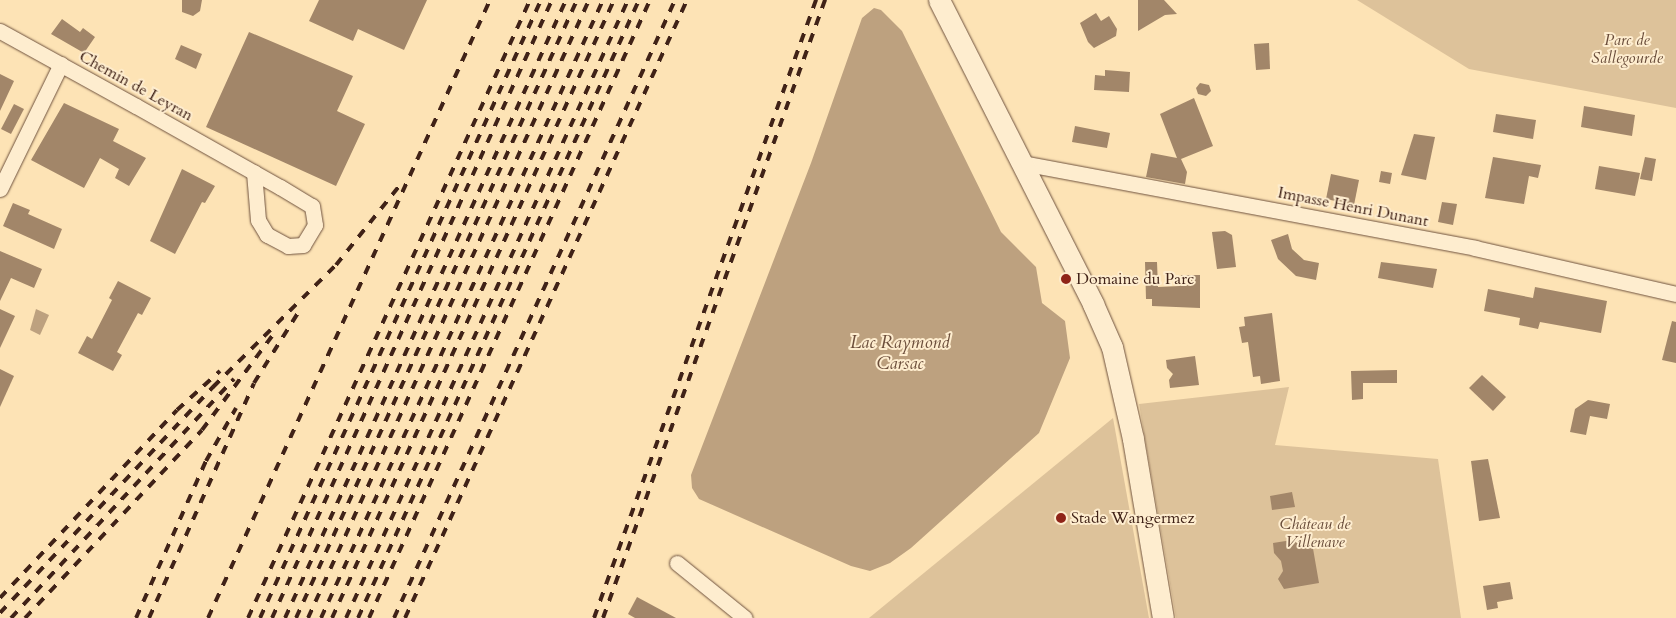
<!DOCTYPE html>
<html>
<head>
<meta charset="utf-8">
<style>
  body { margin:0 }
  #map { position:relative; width:1676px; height:618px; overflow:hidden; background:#fde3b5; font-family:Cardo,serif }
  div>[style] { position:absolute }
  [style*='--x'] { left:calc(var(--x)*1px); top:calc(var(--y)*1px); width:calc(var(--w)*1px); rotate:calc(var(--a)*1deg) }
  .green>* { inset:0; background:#ddc29a }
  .water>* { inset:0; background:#bda17f }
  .building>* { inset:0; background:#a28669 }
  .roads { filter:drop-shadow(0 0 1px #6f523e) drop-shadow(0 0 1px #6f523e) }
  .street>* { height:15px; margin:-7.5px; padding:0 7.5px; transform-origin:7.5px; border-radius:7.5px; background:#feedcf }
  .secondary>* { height:21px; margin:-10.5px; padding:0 10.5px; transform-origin:10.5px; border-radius:10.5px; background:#feedcf }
  .rail>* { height:4px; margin-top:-2px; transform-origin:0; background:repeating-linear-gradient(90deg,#402217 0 9px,transparent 0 18px) }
  .dots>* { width:14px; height:14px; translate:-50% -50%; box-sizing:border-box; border:2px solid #feedcf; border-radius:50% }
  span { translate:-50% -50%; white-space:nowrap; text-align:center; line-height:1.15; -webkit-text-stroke:4px #feedcf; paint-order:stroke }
  .park-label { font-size:16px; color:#674a38; font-style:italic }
  .street-label { font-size:16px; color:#402217 }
  .poi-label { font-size:16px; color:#402217 }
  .left { translate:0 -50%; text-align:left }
  .water-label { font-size:18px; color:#6c4e3b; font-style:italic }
</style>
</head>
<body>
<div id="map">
  <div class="green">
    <div style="clip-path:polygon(1357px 0,1676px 0,1676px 108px,1469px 69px)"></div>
    <div style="clip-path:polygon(1289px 387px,1275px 445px,1438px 459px,1461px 618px,1176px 618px,1139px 404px)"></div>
    <div style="clip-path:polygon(1113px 418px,1149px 618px,869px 618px)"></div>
  </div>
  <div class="water">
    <div style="clip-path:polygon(874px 8px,881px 10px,902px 31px,1001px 232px,1036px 267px,1042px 303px,1065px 321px,1070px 358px,1039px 433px,911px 548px,890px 563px,870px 571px,851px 566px,699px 499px,692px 488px,691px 475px,811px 163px,862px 18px)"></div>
    <div style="clip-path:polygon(36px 309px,49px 315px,40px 335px,30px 330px)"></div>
  </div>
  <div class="building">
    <div style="clip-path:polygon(182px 0,202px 0,200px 11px,193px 16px,182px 12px)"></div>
    <div style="clip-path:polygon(319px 0,427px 0,404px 50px,358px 29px,353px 41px,309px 21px)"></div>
    <div style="clip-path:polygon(1138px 0,1164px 0,1177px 14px,1165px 15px,1138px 31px)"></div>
    <div style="clip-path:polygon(1096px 13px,1101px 21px,1109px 16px,1117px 29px,1116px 36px,1094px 48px,1088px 42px,1080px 23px)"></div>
    <div style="clip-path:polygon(62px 19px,80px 32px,83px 28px,95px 37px,84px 53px,51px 34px)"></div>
    <div style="clip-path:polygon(249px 32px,353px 76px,337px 111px,365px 124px,336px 186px,206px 127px)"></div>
    <div style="clip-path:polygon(1269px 43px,1270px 69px,1256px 70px,1254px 44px)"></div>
    <div style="clip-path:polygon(181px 45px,202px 54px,196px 69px,175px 59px)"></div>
    <div style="clip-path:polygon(1105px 70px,1130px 72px,1129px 92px,1094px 90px,1095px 75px,1105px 76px)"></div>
    <div style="clip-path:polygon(0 74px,14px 81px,0 111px)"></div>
    <div style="clip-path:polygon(1200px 83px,1209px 85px,1211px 91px,1206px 96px,1198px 94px,1196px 88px)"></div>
    <div style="clip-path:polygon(1194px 98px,1213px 146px,1181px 159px,1187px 172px,1185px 184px,1146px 177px,1151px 153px,1177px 158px,1160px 114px)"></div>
    <div style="clip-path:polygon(64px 103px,119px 129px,113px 141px,146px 158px,129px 186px,115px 178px,119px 169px,100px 158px,84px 188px,31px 160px)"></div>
    <div style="clip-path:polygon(14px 104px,24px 109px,11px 134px,1px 129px)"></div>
    <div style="clip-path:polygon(1584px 106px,1635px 115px,1632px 136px,1581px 127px)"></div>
    <div style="clip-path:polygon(1496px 114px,1536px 120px,1533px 139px,1493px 132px)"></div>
    <div style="clip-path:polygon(1075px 126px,1110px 133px,1107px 148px,1072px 142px)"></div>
    <div style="clip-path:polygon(1414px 134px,1435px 137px,1426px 180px,1401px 175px)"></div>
    <div style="clip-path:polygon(1493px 157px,1541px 165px,1538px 178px,1529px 176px,1524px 204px,1485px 198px)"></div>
    <div style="clip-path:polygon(1645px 157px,1656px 159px,1652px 181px,1640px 179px)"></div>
    <div style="clip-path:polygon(1599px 166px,1640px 173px,1635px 196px,1595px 189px)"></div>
    <div style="clip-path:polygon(182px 169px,215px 186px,205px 203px,202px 202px,175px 254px,150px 241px)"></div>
    <div style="clip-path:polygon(1381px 171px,1392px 173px,1390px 184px,1379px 182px)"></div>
    <div style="clip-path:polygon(1331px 174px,1359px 180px,1354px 205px,1326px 199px)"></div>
    <div style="clip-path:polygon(1442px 202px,1457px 204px,1453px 225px,1438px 222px)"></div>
    <div style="clip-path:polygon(13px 203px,30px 210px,28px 214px,62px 229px,54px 249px,3px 226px)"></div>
    <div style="clip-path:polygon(1225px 231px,1232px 235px,1236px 267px,1217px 269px,1212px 232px)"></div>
    <div style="clip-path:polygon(1288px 234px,1292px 249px,1304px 260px,1319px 263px,1316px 280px,1296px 276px,1278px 259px,1271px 240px)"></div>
    <div style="clip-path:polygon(0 251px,42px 269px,34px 288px,11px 278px,0 301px)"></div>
    <div style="clip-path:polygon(1145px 262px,1157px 262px,1158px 287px,1180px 286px,1181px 275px,1200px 275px,1200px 308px,1152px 306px,1152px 299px,1146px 299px)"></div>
    <div style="clip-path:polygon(1381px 262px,1437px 269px,1433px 288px,1378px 278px)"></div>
    <div style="clip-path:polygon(118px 281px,151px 298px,142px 315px,138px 313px,117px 352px,122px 355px,113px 371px,78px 353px,87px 336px,92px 339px,112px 300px,109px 298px)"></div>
    <div style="clip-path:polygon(1535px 287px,1607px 301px,1601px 333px,1540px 322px,1538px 329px,1519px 325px,1520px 318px,1484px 311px,1488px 289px,1533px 298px)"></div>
    <div style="clip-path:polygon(0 309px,15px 316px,0 348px)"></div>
    <div style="clip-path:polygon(1272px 313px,1280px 381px,1261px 384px,1260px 376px,1253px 377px,1248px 342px,1242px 343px,1239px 327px,1245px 326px,1244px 317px)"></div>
    <div style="clip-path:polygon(1672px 321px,1676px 322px,1676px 363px,1662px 360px)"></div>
    <div style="clip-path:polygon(1195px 356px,1199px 385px,1170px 388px,1169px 380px,1173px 374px,1167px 368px,1166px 360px)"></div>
    <div style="clip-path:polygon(0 369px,14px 376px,0 407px)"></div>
    <div style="clip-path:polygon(1397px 370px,1397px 383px,1363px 383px,1363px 399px,1352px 400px,1351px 371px)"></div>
    <div style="clip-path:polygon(1482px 375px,1506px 397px,1493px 411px,1469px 388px)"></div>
    <div style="clip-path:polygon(1588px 400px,1610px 404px,1607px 419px,1590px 416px,1586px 435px,1570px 432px,1575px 409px)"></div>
    <div style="clip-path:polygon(1488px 459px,1500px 518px,1479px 521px,1471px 461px)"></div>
    <div style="clip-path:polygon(1292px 492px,1295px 507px,1272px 510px,1270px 496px)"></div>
    <div style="clip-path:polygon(1311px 537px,1319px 583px,1284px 589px,1278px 579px,1283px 571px,1281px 561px,1274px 553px,1273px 543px)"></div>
    <div style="clip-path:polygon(1510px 582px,1513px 599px,1497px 602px,1498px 608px,1487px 610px,1483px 586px)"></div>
    <div style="clip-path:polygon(637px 597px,676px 618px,635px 618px,628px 614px)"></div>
  </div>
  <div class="roads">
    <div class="street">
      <div style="--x:0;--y:31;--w:155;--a:28.9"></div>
      <div style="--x:136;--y:106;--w:165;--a:29.4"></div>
      <div style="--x:280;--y:187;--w:37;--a:31"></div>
      <div style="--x:312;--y:206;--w:19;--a:81"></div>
      <div style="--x:315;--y:225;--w:23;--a:121"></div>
      <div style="--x:303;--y:245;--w:15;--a:176"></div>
      <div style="--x:288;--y:246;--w:24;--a:-152"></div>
      <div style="--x:267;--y:235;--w:17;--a:-121"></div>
      <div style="--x:258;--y:220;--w:48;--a:-94.8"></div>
      <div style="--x:1022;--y:163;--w:461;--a:10.6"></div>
      <div style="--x:1475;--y:248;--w:206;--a:12.9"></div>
      <div style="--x:0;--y:189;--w:139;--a:-64"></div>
      <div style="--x:677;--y:563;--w:87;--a:39"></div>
    </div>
    <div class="secondary">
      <div style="--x:939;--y:0;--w:341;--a:63.1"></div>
      <div style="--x:1093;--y:304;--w:47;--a:66.2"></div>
      <div style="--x:1112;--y:347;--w:94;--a:77.1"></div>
      <div style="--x:1133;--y:439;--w:181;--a:80.5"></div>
    </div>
  </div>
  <div class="rail">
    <div style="--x:0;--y:598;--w:258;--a:-46.7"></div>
    <div style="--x:177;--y:410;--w:58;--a:-42.2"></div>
    <div style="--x:0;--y:613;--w:311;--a:-46.7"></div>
    <div style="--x:213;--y:387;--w:173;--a:-44.8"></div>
    <div style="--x:336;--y:265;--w:104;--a:-51.3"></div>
    <div style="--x:11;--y:618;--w:327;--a:-47"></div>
    <div style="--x:25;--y:618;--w:258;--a:-46.7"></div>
    <div style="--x:202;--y:430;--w:117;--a:-53.3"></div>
    <div style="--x:136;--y:618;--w:172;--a:-66"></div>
    <div style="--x:206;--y:461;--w:61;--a:-60.5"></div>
    <div style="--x:149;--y:618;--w:257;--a:-65.9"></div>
    <div style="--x:254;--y:383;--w:89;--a:-57.9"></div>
    <div style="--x:208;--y:618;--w:679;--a:-65.47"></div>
    <div style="--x:248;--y:618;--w:679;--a:-65.47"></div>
    <div style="--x:260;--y:618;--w:679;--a:-65.55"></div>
    <div style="--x:272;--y:618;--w:678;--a:-65.63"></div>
    <div style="--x:285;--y:618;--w:679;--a:-65.55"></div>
    <div style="--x:296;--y:618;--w:679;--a:-65.55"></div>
    <div style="--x:308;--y:618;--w:679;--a:-65.55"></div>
    <div style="--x:321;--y:618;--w:679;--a:-65.47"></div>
    <div style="--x:332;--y:618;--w:679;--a:-65.47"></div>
    <div style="--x:346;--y:618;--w:679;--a:-65.47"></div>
    <div style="--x:358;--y:618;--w:679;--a:-65.55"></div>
    <div style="--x:369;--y:618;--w:679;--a:-65.55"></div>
    <div style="--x:394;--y:618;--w:679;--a:-65.55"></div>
    <div style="--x:405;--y:618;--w:679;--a:-65.47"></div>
    <div style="--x:594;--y:618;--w:657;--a:-70.24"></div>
    <div style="--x:603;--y:618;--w:657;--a:-70.24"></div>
  </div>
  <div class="dots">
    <div style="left:1066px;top:279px;background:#8f2418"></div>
    <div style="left:1061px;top:518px;background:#8f2418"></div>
  </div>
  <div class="park-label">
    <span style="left:1627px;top:49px">Parc de<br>Sallegourde</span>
    <span style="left:1315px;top:533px">Château de<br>Villenave</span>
  </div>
  <div class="street-label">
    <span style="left:136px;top:86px;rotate:29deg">Chemin de Leyran</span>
    <span style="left:1353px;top:207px;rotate:11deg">Impasse Henri Dunant</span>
  </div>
  <div class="poi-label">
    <span class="left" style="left:1076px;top:279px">Domaine du Parc</span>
    <span class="left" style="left:1071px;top:518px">Stade Wangermez</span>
  </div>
  <div class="water-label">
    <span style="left:900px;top:354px">Lac Raymond<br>Carsac</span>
  </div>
</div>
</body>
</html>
